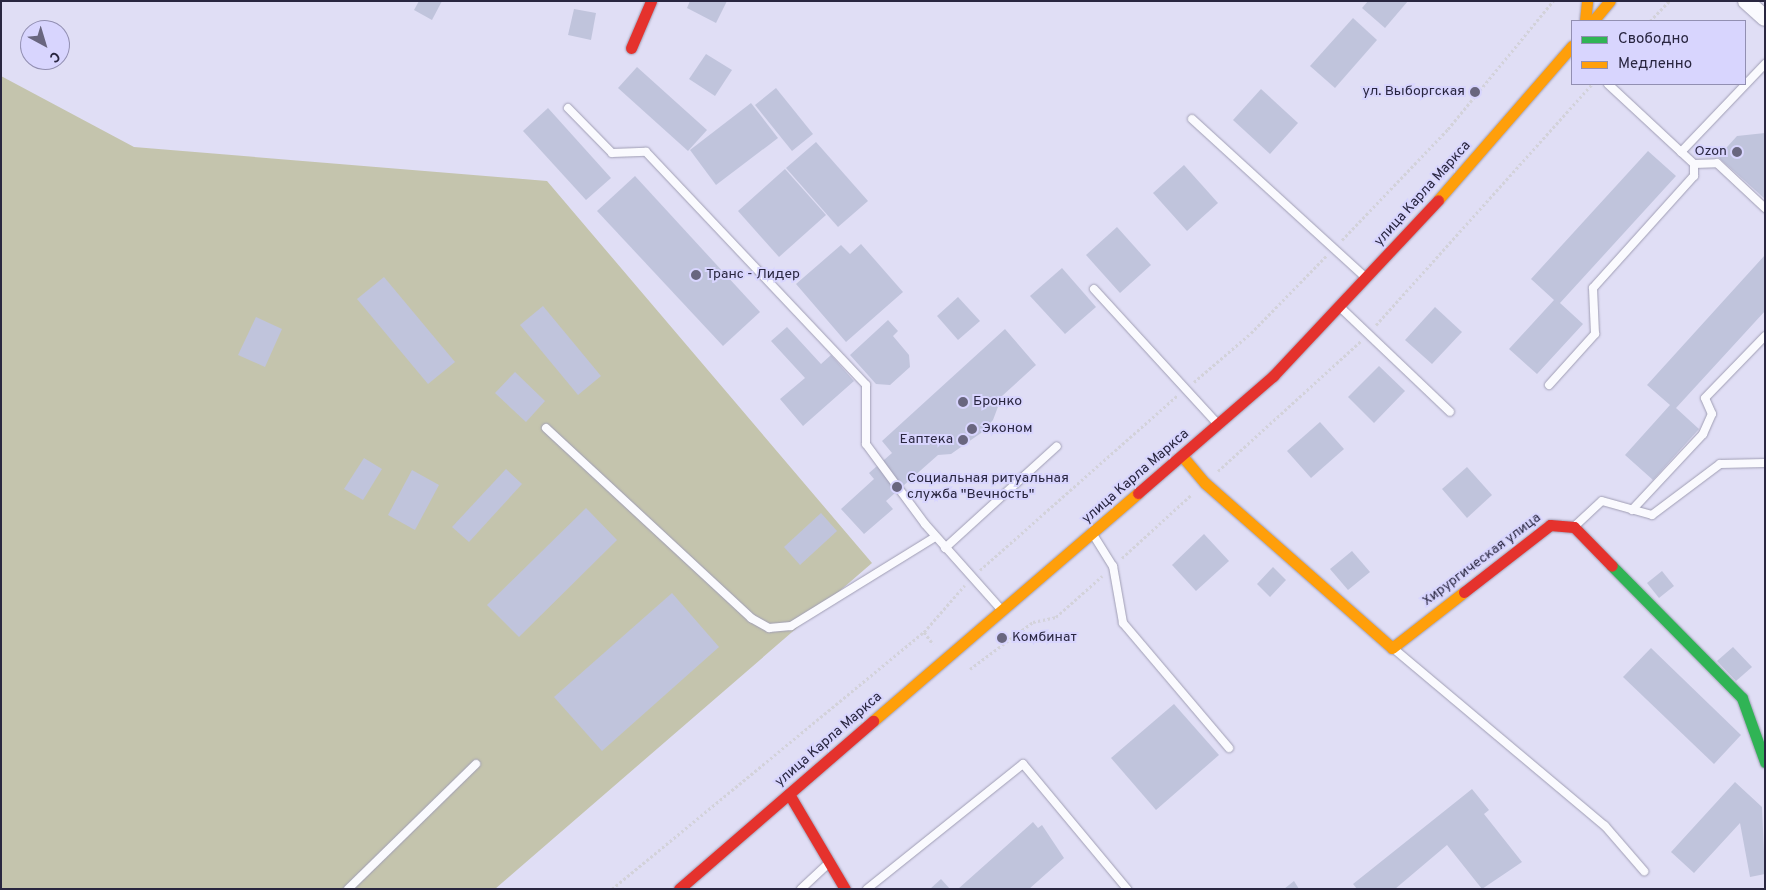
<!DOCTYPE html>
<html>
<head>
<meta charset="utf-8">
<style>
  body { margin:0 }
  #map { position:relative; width:1766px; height:890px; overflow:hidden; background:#e0def5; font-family:Overpass,sans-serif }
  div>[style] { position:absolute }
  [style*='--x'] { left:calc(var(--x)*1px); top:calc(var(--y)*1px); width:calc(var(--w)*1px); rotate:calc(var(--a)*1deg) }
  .green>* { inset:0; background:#c4c4ad }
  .building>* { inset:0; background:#c0c4dc }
  .path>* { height:3px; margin-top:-1.5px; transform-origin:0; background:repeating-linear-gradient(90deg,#d3d2da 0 2.5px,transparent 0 5px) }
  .roads { filter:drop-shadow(0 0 1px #a09eb4) drop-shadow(0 0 1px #a09eb4) }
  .lane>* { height:8px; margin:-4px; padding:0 4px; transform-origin:4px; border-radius:4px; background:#fafafe }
  .street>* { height:16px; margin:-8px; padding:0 8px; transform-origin:8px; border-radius:8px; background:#fafafe }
  .fast>* { height:11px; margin:-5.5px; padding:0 5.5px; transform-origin:5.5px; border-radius:5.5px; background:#30b455 }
  .slow>* { height:11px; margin:-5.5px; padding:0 5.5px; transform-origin:5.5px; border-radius:5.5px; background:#ff9f0a }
  .jam>* { height:11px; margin:-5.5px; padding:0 5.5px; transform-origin:5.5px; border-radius:5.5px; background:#e5322d }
  .dots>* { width:14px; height:14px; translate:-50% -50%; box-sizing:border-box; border:2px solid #d8d5fe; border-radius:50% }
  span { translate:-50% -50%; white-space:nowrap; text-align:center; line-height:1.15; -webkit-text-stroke:4px #d8d5fe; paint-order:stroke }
  .poi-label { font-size:14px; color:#292640 }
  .right { translate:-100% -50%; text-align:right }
  .left { translate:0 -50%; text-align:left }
  .street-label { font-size:14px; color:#292640 }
  .frame { position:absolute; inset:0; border:2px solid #292640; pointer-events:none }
  .legend { position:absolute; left:1571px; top:20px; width:175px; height:65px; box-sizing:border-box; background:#d8d5fe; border:1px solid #928fb2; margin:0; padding:6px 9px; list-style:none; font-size:15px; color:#292640 }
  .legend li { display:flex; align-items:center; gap:10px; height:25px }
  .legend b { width:25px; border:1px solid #928fb2 }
  .north { position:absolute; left:20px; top:20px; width:50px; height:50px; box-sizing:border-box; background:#d8d5fe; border:1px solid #928fb2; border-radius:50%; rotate:141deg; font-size:14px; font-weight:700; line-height:20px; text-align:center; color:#292640 }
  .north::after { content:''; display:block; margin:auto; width:18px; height:22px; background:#69667f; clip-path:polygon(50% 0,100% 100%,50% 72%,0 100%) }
</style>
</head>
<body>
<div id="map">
  <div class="green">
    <div style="clip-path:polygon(1px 76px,134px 147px,547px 181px,872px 563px,495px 889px,1px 889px)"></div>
  </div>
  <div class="building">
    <div style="clip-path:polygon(419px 1px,442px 1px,432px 20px,414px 10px)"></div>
    <div style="clip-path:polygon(690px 1px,727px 1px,716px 23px,687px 8px)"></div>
    <div style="clip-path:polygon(1368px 1px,1408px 1px,1385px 28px,1362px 8px)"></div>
    <div style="clip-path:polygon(574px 9px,596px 13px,591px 40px,568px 35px)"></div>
    <div style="clip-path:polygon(1353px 18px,1377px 40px,1335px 88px,1310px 66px)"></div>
    <div style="clip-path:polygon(706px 54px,732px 70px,715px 96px,689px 79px)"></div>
    <div style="clip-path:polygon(637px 67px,707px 130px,688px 151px,618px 88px)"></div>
    <div style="clip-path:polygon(776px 88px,813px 134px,792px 151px,755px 105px)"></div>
    <div style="clip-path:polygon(1261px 89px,1298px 123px,1270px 154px,1233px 120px)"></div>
    <div style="clip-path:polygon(751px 103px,778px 138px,716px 185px,690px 150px)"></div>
    <div style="clip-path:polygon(548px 108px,611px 178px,586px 200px,523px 131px)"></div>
    <div style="clip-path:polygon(1765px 133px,1765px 199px,1718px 157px,1737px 136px)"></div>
    <div style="clip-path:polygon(816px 142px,868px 201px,838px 227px,786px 168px)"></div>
    <div style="clip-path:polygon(1648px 151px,1676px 176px,1560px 303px,1583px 324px,1537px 374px,1509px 349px,1554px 300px,1531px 279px)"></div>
    <div style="clip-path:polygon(1184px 165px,1218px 203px,1187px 231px,1153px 193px)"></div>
    <div style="clip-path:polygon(785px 169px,826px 215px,779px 257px,738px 211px)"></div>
    <div style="clip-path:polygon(635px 176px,760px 312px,723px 346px,597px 211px)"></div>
    <div style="clip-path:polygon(1117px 227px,1151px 265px,1120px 293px,1086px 255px)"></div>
    <div style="clip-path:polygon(861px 244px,903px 292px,846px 342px,796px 284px,841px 245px,850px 254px)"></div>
    <div style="clip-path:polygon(1765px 255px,1765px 311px,1676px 408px,1699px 429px,1653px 480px,1625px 455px,1670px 405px,1647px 385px)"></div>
    <div style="clip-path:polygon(1062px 268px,1096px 307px,1065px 334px,1030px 296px)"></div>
    <div style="clip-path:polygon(384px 277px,455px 362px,428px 384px,357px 299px)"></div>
    <div style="clip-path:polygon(958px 297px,980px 321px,958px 340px,937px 316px)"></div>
    <div style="clip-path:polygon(543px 306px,601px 376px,578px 395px,520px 325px)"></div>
    <div style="clip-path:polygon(1435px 307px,1462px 332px,1432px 364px,1405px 340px)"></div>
    <div style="clip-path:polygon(256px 317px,282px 329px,265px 367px,238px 355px)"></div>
    <div style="clip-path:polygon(888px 320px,898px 331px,893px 336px,909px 355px,910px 367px,890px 385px,876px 384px,850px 355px)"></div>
    <div style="clip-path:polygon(787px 327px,821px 364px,831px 355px,854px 381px,803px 426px,780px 399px,805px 378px,771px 341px)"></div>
    <div style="clip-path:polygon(1005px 329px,1036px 365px,1002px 396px,993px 420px,981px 433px,951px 454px,938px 455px,886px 501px,893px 509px,864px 534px,841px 509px,874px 479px,869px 473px,892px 453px,882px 441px)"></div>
    <div style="clip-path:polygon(1379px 366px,1405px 391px,1374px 423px,1348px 397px)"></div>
    <div style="clip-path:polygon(515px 372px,545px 401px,526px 422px,495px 393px)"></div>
    <div style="clip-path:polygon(1320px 422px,1344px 449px,1311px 478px,1287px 451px)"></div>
    <div style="clip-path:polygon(364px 458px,382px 469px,363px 500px,344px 489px)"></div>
    <div style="clip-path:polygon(1467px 467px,1492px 495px,1467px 518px,1442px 489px)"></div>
    <div style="clip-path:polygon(506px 469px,522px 484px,469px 542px,452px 527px)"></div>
    <div style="clip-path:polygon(412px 470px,439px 485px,415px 530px,388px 515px)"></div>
    <div style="clip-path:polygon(586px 508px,617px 540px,519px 637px,487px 605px)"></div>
    <div style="clip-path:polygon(821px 513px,837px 531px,800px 565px,784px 547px)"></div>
    <div style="clip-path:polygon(1204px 534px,1229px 561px,1196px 591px,1172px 565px)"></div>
    <div style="clip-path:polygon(1352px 551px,1370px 572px,1348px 590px,1330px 569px)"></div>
    <div style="clip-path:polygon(1273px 567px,1286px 580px,1270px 597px,1257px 584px)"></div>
    <div style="clip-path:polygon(1662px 571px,1674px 586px,1659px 598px,1647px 583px)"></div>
    <div style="clip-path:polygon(672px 593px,719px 647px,602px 751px,554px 697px)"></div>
    <div style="clip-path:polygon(1733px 647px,1752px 667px,1736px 681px,1717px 661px)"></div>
    <div style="clip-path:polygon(1651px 648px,1741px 735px,1714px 764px,1623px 677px)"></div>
    <div style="clip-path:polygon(1174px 704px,1219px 755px,1156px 810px,1111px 758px)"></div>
    <div style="clip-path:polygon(1735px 782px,1762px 807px,1765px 874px,1750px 877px,1740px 823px,1694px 873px,1671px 852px)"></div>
    <div style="clip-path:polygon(1472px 789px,1489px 810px,1484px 814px,1522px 862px,1482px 889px,1447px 845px,1395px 889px,1357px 889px,1353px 884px)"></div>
    <div style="clip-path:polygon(1033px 822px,1038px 828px,1042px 825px,1064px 858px,1029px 889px,958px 889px)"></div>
    <div style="clip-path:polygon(941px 879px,950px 889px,930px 889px)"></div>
    <div style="clip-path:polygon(1294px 881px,1299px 889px,1284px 889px)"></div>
  </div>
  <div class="path">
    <div style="--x:1650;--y:21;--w:28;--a:-46"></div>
    <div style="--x:1342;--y:240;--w:153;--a:-46.3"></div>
    <div style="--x:1448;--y:129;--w:166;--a:-50.6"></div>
    <div style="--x:1376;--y:325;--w:324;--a:-48.1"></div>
    <div style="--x:1194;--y:382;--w:75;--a:-40.7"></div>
    <div style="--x:1251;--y:333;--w:109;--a:-45.7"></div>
    <div style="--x:1218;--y:471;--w:193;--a:-42.3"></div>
    <div style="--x:1122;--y:558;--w:93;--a:-42.4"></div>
    <div style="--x:980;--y:570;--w:264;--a:-41.5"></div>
    <div style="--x:924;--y:632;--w:15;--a:53"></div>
    <div style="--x:970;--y:669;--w:79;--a:-36.7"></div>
    <div style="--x:1033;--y:622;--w:24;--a:-12"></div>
    <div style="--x:1056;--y:617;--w:62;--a:-41.7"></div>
    <div style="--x:612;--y:889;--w:404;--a:-39.5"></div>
    <div style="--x:924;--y:632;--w:62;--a:-48.9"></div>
  </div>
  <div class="roads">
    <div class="lane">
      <div style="--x:1608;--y:84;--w:117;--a:42.9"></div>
      <div style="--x:1694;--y:164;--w:23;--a:-2"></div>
      <div style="--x:1717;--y:163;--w:66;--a:43.2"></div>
      <div style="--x:568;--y:108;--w:63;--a:45.6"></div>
      <div style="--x:612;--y:153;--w:34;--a:-2"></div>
      <div style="--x:646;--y:152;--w:320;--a:46.6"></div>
      <div style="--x:866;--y:385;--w:59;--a:90"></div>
      <div style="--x:866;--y:444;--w:99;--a:53.6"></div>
      <div style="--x:925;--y:524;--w:110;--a:48.3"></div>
      <div style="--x:1192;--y:119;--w:230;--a:42.4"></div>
      <div style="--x:1681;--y:152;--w:122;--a:-46.3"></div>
      <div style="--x:1094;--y:289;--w:178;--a:47.5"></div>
      <div style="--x:1342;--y:309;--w:149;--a:43.6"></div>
      <div style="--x:1549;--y:385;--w:69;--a:-48"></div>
      <div style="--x:1595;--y:334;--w:46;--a:-92.5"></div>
      <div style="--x:1593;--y:288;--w:151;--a:-48"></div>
      <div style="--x:1694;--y:176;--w:12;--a:-90"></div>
      <div style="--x:546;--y:428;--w:280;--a:42.8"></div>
      <div style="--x:751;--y:618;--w:21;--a:29"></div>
      <div style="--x:769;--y:628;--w:22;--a:-5"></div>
      <div style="--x:791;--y:626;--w:169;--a:-31.7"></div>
      <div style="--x:1632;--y:510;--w:104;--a:-46.9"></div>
      <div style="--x:1703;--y:434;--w:22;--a:-66"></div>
      <div style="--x:1712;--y:414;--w:17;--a:-114"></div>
      <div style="--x:1705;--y:398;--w:86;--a:-45.9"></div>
      <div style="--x:1576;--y:525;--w:35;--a:-43"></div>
      <div style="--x:1602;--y:501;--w:52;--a:15.6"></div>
      <div style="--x:1652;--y:515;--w:85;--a:-36.9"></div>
      <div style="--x:1720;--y:464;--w:45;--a:-1.3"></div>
      <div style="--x:1094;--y:536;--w:36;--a:58"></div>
      <div style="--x:1113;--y:566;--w:58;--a:80"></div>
      <div style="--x:1123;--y:623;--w:164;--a:49.7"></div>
      <div style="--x:945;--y:548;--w:151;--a:-42.3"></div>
      <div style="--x:1394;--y:649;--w:275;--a:40"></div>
      <div style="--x:1605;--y:826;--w:60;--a:49.1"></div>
      <div style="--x:348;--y:889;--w:179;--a:-44.3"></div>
      <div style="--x:801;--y:889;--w:37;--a:-43"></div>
      <div style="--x:867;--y:889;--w:200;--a:-38.7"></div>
      <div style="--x:1023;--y:764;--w:163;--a:50.2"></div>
    </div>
    <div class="street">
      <div style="--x:1746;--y:1;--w:25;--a:42"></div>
    </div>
    <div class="fast">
      <div style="--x:1612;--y:566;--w:185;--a:45.4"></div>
      <div style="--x:1742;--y:698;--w:68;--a:70.2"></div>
    </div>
    <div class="slow">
      <div style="--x:1585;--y:21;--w:20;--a:-84"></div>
      <div style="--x:1593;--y:21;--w:26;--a:-50"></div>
      <div style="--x:1438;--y:200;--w:204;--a:-49"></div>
      <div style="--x:1183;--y:457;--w:34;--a:50"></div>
      <div style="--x:1205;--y:483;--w:249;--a:41.4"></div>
      <div style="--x:1392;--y:648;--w:91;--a:-37.9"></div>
      <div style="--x:873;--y:721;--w:350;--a:-40.7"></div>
    </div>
    <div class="jam">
      <div style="--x:631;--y:48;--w:51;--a:-66.9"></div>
      <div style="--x:1138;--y:493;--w:179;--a:-40.9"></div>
      <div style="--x:1273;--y:376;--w:241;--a:-46.8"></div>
      <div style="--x:1464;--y:592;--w:109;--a:-37.9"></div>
      <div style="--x:1550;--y:525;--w:24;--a:5"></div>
      <div style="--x:1574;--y:527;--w:54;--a:45.7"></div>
      <div style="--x:789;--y:794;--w:110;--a:59.5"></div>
      <div style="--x:679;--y:889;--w:257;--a:-40.9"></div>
    </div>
  </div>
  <div class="dots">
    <div style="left:1475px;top:92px;background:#69667f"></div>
    <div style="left:1737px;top:152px;background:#69667f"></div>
    <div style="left:696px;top:275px;background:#69667f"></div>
    <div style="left:963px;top:402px;background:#69667f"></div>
    <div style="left:972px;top:429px;background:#69667f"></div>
    <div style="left:963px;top:440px;background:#69667f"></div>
    <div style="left:897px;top:487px;background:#69667f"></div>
    <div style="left:1002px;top:638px;background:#69667f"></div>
  </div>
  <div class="poi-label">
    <span class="right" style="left:1465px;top:92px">ул. Выборгская</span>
    <span class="right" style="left:1727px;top:152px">Ozon</span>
    <span class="left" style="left:706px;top:275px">Транс - Лидер</span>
    <span class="left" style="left:973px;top:402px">Бронко</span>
    <span class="left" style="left:982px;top:429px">Эконом</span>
    <span class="right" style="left:953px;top:440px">Еаптека</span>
    <span class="left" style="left:907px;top:487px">Социальная ритуальная<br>служба "Вечность"</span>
    <span class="left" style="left:1012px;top:638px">Комбинат</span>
  </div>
  <div class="street-label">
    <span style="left:1423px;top:194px;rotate:-48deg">улица Карла Маркса</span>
    <span style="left:1136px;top:477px;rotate:-41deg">улица Карла Маркса</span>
    <span style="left:1482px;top:560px;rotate:-37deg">Хирургическая улица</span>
    <span style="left:829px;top:740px;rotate:-41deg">улица Карла Маркса</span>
  </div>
  <div class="frame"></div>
  <ul class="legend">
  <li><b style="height:6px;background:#30b455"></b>Свободно</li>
  <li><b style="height:6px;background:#ff9f0a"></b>Медленно</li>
  </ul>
  <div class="north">С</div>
</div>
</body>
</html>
